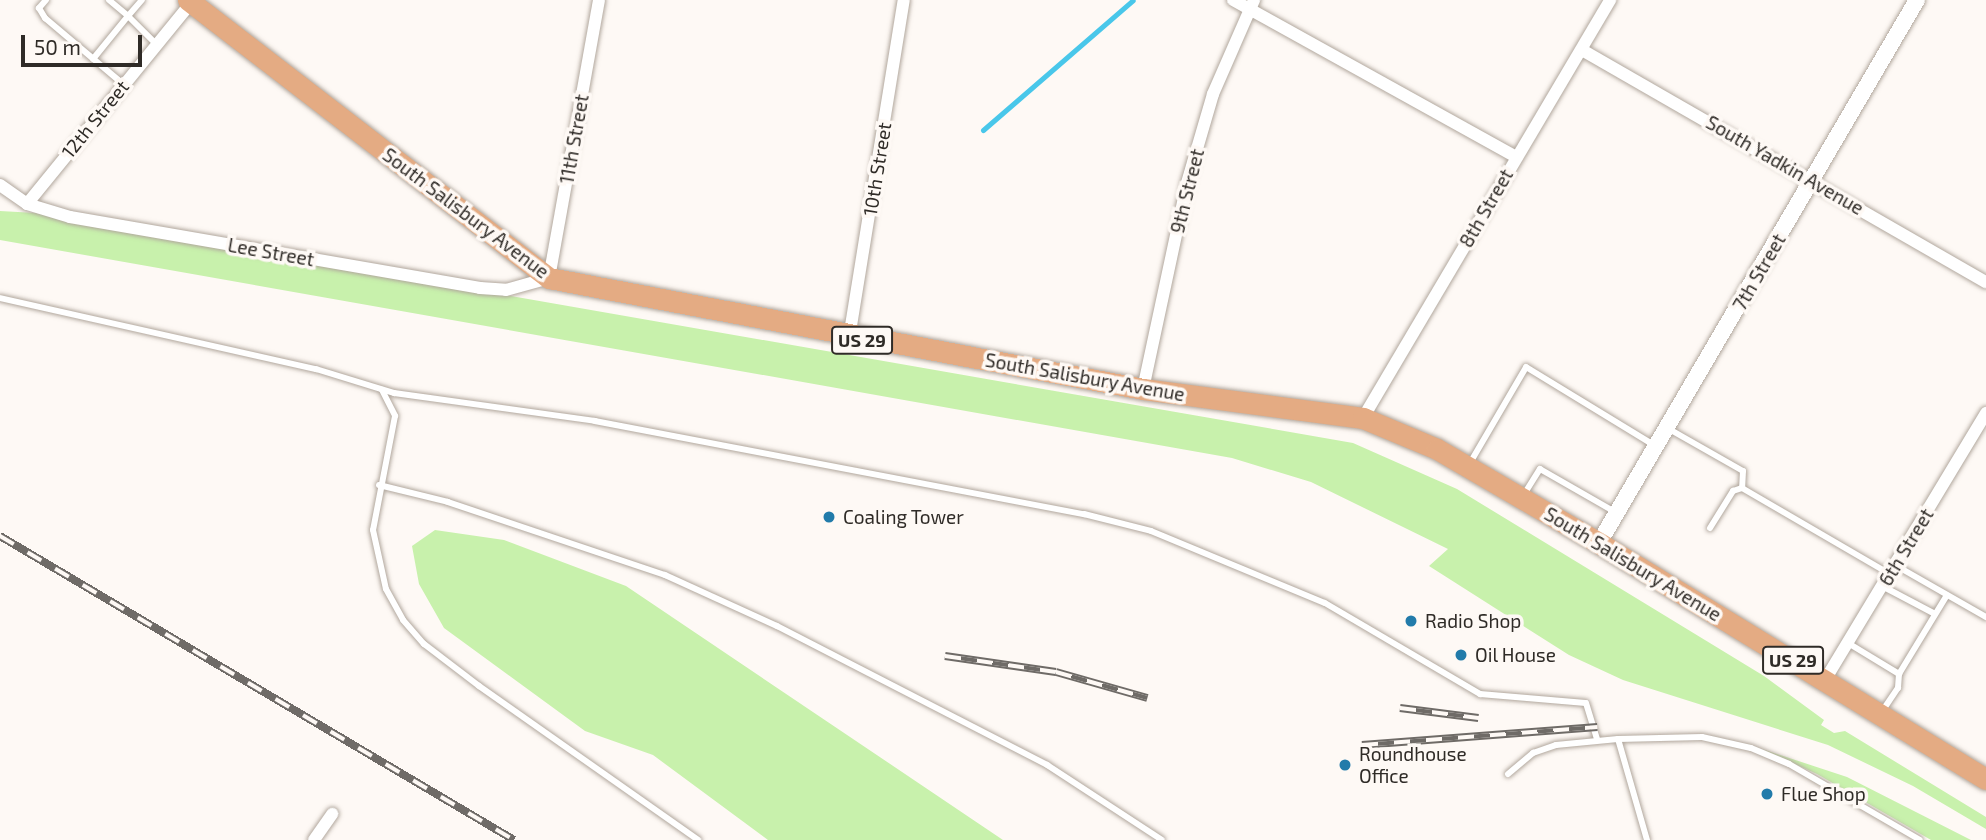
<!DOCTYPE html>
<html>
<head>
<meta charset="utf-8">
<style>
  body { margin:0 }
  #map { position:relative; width:1986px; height:840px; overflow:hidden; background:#fef9f5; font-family:"Exo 2",sans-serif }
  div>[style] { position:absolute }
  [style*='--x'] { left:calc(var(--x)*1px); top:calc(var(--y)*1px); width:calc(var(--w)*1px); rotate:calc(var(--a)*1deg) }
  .green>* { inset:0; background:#c8f1ac }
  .stream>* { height:5px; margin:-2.5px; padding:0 2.5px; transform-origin:2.5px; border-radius:2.5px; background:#49c7ea }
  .roads { filter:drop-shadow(0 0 2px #b1a79d) drop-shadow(0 0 2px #b1a79d) }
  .service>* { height:6px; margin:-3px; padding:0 3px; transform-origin:3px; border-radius:3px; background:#fff }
  .minor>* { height:12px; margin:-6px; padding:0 6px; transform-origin:6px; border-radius:6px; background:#fff }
  .tertiary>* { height:16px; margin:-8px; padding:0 8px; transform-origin:8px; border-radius:8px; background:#fff }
  .primary>* { height:21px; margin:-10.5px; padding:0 10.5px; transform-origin:10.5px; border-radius:10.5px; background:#e4ab83 }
  .rail>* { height:8px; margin-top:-4px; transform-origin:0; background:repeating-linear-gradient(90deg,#fef9f5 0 16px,#6f6b67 0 32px); box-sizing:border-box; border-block:2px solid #6f6b67 }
  .dots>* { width:19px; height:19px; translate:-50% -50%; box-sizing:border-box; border:4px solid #fef9f5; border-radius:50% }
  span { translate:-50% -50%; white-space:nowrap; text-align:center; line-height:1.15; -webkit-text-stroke:7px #fef9f5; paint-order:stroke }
  .shield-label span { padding:2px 5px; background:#fef9f5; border:2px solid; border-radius:5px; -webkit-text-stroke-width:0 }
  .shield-label { font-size:18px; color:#2f2b27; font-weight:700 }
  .street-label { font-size:19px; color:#2f2b27 }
  .poi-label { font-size:19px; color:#2f2b27 }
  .left { translate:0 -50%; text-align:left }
  .scale { position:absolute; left:21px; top:35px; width:121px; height:32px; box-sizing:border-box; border:4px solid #2f2b27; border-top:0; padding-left:9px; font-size:21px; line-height:24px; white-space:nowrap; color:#2f2b27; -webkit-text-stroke:5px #fef9f5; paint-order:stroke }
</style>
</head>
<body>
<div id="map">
  <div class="green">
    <div style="clip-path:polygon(0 211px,36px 213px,1353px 443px,1457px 489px,1764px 676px,1824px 720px,1821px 725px,1834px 733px,1845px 731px,1986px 817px,1986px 829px,1913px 786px,1828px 745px,1623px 680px,1569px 655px,1429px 566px,1448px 549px,1311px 482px,1232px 458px,0 240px)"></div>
    <div style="clip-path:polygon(435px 530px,504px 540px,626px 586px,1003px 840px,768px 840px,653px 755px,585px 731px,444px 628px,419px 584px,412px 546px)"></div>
    <div style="clip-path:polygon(1762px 749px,1847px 777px,1971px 840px,1931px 840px,1817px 774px)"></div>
  </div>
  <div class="stream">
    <div style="--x:983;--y:130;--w:198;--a:-40.9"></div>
  </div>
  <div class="roads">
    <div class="service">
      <div style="--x:46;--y:0;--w:11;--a:131"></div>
      <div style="--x:39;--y:8;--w:12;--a:59"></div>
      <div style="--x:45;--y:18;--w:102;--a:40.2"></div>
      <div style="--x:109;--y:0;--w:25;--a:40"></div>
      <div style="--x:128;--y:16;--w:21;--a:-49"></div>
      <div style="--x:93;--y:59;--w:55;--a:-50.9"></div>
      <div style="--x:128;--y:16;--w:41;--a:45"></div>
      <div style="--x:0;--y:298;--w:324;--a:12.7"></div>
      <div style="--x:316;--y:369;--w:82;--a:17.1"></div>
      <div style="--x:394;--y:393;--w:203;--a:7.9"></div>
      <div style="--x:595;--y:421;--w:498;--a:10.8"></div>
      <div style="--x:1084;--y:514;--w:69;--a:14.2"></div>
      <div style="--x:1151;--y:531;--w:188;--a:22.5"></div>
      <div style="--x:1325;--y:603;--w:180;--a:30.4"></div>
      <div style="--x:1480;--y:694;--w:106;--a:4.9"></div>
      <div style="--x:1586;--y:703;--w:38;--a:73"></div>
      <div style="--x:382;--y:390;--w:29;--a:63"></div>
      <div style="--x:395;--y:416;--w:116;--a:100.9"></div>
      <div style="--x:373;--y:530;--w:60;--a:77.6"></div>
      <div style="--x:386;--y:589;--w:35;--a:61"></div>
      <div style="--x:403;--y:620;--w:32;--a:49"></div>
      <div style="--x:424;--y:644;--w:69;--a:37.4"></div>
      <div style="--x:479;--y:686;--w:268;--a:35.1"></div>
      <div style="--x:1669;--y:429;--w:85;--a:29.6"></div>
      <div style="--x:1743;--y:471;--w:17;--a:93"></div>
      <div style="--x:1470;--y:463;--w:111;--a:-59.7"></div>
      <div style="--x:1526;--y:367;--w:150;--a:31.4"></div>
      <div style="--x:379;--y:485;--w:71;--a:13.8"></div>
      <div style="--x:448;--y:502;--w:229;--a:18.6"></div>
      <div style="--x:665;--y:575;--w:123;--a:24.5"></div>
      <div style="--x:777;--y:626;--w:304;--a:27.2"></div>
      <div style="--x:1047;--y:765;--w:137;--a:33.1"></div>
      <div style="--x:1523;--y:496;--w:32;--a:-58"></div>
      <div style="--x:1540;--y:469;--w:86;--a:29.8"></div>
      <div style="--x:1710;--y:528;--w:44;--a:-58.1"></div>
      <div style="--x:1733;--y:491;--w:9;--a:-18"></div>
      <div style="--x:1742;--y:488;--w:171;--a:30.2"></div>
      <div style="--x:1895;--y:565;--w:105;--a:29.7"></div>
      <div style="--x:1882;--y:586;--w:60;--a:27.8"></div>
      <div style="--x:1848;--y:643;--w:60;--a:31.3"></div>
      <div style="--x:1899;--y:674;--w:92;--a:-58.7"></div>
      <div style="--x:1883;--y:710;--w:27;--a:-56"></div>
      <div style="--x:1898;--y:688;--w:14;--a:-86"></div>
      <div style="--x:1508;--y:774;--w:33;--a:-40"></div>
      <div style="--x:1533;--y:753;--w:24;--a:-19"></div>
      <div style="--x:1556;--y:745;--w:62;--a:-5.5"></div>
      <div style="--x:1647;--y:840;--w:105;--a:-106"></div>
      <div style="--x:1618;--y:739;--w:84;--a:-1.4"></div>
      <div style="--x:1702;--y:737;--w:50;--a:12.7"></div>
      <div style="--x:1751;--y:748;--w:41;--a:22.8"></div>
      <div style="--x:1789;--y:764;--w:151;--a:30.1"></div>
    </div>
    <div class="minor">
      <div style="--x:1233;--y:0;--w:324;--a:29"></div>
      <div style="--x:1582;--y:50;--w:466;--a:29.9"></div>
      <div style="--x:0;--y:185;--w:33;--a:35"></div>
      <div style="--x:27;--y:204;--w:45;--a:16.8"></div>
      <div style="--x:70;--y:217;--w:416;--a:9.8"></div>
      <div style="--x:480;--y:288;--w:26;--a:4"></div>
      <div style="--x:506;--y:290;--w:45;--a:-15.6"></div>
      <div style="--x:549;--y:278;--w:282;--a:-79.8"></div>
      <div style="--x:27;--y:204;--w:259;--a:-50.8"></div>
      <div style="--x:849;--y:338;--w:342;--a:-80.8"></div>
      <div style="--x:1143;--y:389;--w:211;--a:-77.9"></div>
      <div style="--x:1187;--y:183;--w:93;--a:-73.7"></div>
      <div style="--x:1213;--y:94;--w:103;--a:-66.4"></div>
      <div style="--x:1363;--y:418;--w:486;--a:-59.4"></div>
      <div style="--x:1825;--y:680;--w:312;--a:-58.9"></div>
      <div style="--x:314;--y:840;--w:32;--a:-55"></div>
    </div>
    <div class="tertiary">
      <div style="--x:1599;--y:543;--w:629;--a:-59.65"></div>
    </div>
    <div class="primary">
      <div style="--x:188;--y:0;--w:456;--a:37.6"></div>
      <div style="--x:549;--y:278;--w:604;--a:10.58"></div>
      <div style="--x:1143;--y:389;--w:222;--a:7.5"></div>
      <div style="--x:1363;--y:418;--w:80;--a:22.7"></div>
      <div style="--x:1437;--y:449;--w:187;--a:30.1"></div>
      <div style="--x:1599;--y:543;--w:453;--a:31.4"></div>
    </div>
  </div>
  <div class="rail">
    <div style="--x:0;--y:536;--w:597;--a:30.6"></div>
    <div style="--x:945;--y:656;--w:112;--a:8.2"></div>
    <div style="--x:1056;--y:672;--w:95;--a:15.9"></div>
    <div style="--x:1400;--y:708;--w:79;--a:7.3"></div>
    <div style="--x:1362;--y:745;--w:236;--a:-4.4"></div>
  </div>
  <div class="dots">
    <div style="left:829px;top:517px;background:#227baa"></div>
    <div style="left:1411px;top:621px;background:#227baa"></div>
    <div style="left:1461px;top:655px;background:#227baa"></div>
    <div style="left:1345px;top:765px;background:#227baa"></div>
    <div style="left:1767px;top:794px;background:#227baa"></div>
  </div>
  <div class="shield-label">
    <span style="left:862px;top:340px">US 29</span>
    <span style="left:1793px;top:660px">US 29</span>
  </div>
  <div class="street-label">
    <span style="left:95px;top:119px;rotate:-51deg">12th Street</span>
    <span style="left:574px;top:139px;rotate:-80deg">11th Street</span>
    <span style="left:1785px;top:165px;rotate:30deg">South Yadkin Avenue</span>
    <span style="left:877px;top:169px;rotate:-81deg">10th Street</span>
    <span style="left:1187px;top:191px;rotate:-76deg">9th Street</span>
    <span style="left:1486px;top:208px;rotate:-60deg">8th Street</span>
    <span style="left:466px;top:213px;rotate:37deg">South Salisbury Avenue</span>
    <span style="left:271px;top:252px;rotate:10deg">Lee Street</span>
    <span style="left:1759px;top:272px;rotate:-60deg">7th Street</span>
    <span style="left:1085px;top:377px;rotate:10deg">South Salisbury Avenue</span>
    <span style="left:1906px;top:547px;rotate:-59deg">6th Street</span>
    <span style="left:1633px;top:564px;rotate:31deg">South Salisbury Avenue</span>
  </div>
  <div class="poi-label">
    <span class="left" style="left:843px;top:517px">Coaling Tower</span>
    <span class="left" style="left:1425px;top:621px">Radio Shop</span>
    <span class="left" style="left:1475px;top:655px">Oil House</span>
    <span class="left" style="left:1359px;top:765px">Roundhouse<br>Office</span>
    <span class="left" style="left:1781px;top:794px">Flue Shop</span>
  </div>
  <div class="scale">50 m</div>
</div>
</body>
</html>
